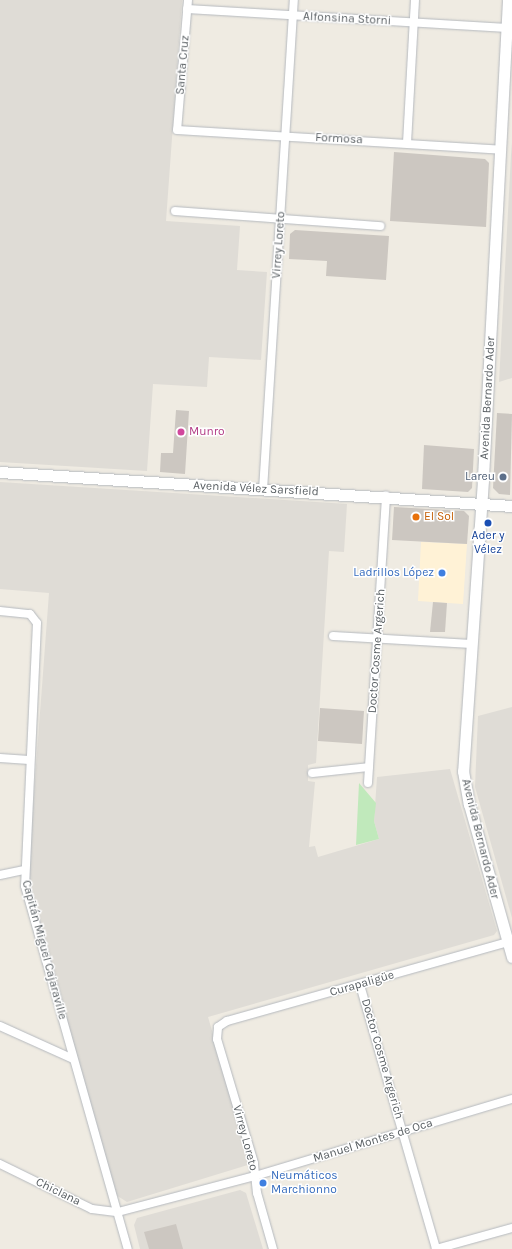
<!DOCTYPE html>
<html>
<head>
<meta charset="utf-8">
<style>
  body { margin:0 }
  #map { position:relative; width:512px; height:1249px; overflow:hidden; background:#efebe2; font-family:Karla,sans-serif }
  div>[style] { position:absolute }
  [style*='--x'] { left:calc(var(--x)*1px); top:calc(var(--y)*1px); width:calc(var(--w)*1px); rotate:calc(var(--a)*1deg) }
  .commercial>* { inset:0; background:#fff2d6 }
  .industrial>* { inset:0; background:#dfdcd6 }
  .green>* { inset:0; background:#c0e9bb }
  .building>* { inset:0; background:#ccc7c1 }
  .roads { filter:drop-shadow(0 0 1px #b5b9be) drop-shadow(0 0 1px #b5b9be) }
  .street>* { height:8px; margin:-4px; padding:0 4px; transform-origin:4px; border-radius:4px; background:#fff }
  .secondary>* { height:11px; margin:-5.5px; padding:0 5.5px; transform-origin:5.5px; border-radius:5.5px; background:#fff }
  .dots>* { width:11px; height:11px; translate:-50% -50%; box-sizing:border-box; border:2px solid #fff; border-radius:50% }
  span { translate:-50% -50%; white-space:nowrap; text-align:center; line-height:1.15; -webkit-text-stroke:3px #fff; paint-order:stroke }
  .street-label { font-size:12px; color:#5a6064 }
  .hotel-label { font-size:12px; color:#b23c85 }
  .left { translate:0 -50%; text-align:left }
  .service-label { font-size:12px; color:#4e5e75 }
  .right { translate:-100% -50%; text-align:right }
  .food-label { font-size:12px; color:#c56008 }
  .transit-label { font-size:12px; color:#164399 }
  .shop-label { font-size:12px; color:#366cbe }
</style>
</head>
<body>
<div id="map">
  <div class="commercial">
    <div style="clip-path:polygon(421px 542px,467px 544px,463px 604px,418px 601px)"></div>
  </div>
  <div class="industrial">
    <div style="clip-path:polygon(0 0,182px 0,166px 221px,240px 226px,237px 270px,267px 272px,261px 360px,209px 357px,207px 387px,153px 384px,147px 471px,0 462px)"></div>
    <div style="clip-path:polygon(512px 143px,512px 378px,499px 382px,511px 155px)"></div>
    <div style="clip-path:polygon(0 482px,347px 504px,344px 552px,329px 551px,316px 763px,308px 765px,308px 781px,315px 782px,309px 847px,315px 846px,318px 857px,379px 839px,374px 821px,377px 777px,450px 769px,497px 931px,494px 935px,208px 1017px,251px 1164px,127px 1202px,116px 1195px,23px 873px,28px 873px,49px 593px,0 589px)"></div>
    <div style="clip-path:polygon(512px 707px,512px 918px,475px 787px,478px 716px)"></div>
    <div style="clip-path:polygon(240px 1190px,246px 1193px,263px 1249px,140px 1249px,134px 1225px,137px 1218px)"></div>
  </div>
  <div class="green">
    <div style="clip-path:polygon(359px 783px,376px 803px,374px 821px,379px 839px,356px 845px)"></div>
  </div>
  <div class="building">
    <div style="clip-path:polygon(394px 152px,485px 159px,489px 163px,486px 227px,390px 221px)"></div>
    <div style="clip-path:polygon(295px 230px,389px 236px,386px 280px,326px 276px,327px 261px,289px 259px,290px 234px)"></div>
    <div style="clip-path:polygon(176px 410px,189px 411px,185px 474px,160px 472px,161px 453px,173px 453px)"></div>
    <div style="clip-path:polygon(497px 413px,512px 414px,510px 495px,499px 494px,493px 488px)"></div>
    <div style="clip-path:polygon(424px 445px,474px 449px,472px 488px,468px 492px,422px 489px)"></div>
    <div style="clip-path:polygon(394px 507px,464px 511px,469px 516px,467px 544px,392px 540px)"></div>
    <div style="clip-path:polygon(433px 602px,447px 603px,445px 632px,430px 632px)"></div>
    <div style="clip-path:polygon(320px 708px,364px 711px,362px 744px,318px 741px)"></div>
    <div style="clip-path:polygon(176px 1224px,183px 1249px,149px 1249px,144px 1232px)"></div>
  </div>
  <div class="roads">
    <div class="street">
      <div style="--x:188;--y:0;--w:130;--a:94.8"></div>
      <div style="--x:177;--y:130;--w:325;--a:3.5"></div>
      <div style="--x:187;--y:9;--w:321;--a:3.4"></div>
      <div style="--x:407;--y:143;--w:143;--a:-86.8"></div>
      <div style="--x:175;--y:211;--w:206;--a:4.2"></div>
      <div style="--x:263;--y:490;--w:491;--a:-86.4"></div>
      <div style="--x:0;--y:611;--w:30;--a:6"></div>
      <div style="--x:30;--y:614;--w:11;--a:52"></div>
      <div style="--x:37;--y:623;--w:263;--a:92.6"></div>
      <div style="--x:25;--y:886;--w:377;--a:74.2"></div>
      <div style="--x:333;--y:636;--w:139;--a:3.3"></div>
      <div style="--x:0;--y:758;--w:29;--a:4"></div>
      <div style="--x:312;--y:773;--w:57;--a:-6"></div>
      <div style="--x:368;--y:783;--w:288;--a:-86.4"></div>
      <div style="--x:0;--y:875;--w:25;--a:-12"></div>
      <div style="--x:360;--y:985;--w:275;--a:73.9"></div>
      <div style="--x:0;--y:1026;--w:80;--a:24.3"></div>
      <div style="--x:0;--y:1164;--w:102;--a:26.1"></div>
      <div style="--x:92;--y:1209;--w:26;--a:7"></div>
      <div style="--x:118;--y:1212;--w:142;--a:-14.7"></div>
      <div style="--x:255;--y:1176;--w:268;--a:-16.7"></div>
      <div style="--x:273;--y:1249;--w:58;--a:-105.9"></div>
      <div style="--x:257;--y:1193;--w:30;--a:-96"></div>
      <div style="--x:254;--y:1163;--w:129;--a:-106.6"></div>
      <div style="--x:217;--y:1039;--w:12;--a:-85"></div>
      <div style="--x:218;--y:1027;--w:11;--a:-34"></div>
      <div style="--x:227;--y:1021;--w:292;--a:-15.7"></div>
      <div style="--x:436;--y:1249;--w:79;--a:-15.4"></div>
    </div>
    <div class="secondary">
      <div style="--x:508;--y:0;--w:481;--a:93"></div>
      <div style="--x:483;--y:480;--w:292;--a:93.9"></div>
      <div style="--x:463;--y:771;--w:34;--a:80"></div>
      <div style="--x:469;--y:804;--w:159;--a:74.3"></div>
      <div style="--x:0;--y:472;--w:513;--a:3.8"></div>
    </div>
  </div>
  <div class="dots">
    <div style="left:181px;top:432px;background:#d1479c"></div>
    <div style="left:503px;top:477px;background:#5c6f8a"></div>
    <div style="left:416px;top:517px;background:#e8710a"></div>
    <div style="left:488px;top:523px;background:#1a4fb4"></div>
    <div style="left:442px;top:573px;background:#3f7fe0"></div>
    <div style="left:263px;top:1183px;background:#3f7fe0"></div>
  </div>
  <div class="street-label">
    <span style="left:347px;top:19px;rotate:3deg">Alfonsina Storni</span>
    <span style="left:183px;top:65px;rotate:-85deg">Santa Cruz</span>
    <span style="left:339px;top:139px;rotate:3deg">Formosa</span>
    <span style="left:279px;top:245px;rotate:-86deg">Virrey Loreto</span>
    <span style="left:488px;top:398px;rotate:-87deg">Avenida Bernardo Ader</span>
    <span style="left:256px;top:489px;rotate:3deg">Avenida Vélez Sarsfield</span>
    <span style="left:377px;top:651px;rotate:-86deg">Doctor Cosme Argerich</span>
    <span style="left:480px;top:839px;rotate:76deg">Avenida Bernardo Ader</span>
    <span style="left:44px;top:950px;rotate:75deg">Capitán Miguel Cajaraville</span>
    <span style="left:362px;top:984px;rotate:-16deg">Curapaligüe</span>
    <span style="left:382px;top:1059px;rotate:74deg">Doctor Cosme Argerich</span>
    <span style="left:245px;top:1138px;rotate:75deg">Virrey Loreto</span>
    <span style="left:373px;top:1141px;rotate:-17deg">Manuel Montes de Oca</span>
    <span style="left:58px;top:1192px;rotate:26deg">Chiclana</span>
  </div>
  <div class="hotel-label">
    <span class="left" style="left:189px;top:432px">Munro</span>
  </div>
  <div class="service-label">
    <span class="right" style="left:495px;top:477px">Lareu</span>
  </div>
  <div class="food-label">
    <span class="left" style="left:424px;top:517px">El Sol</span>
  </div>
  <div class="transit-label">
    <span style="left:488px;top:543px">Ader y<br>Vélez</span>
  </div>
  <div class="shop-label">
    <span class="right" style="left:434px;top:573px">Ladrillos López</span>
    <span class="left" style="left:271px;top:1183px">Neumáticos<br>Marchionno</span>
  </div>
</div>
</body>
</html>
